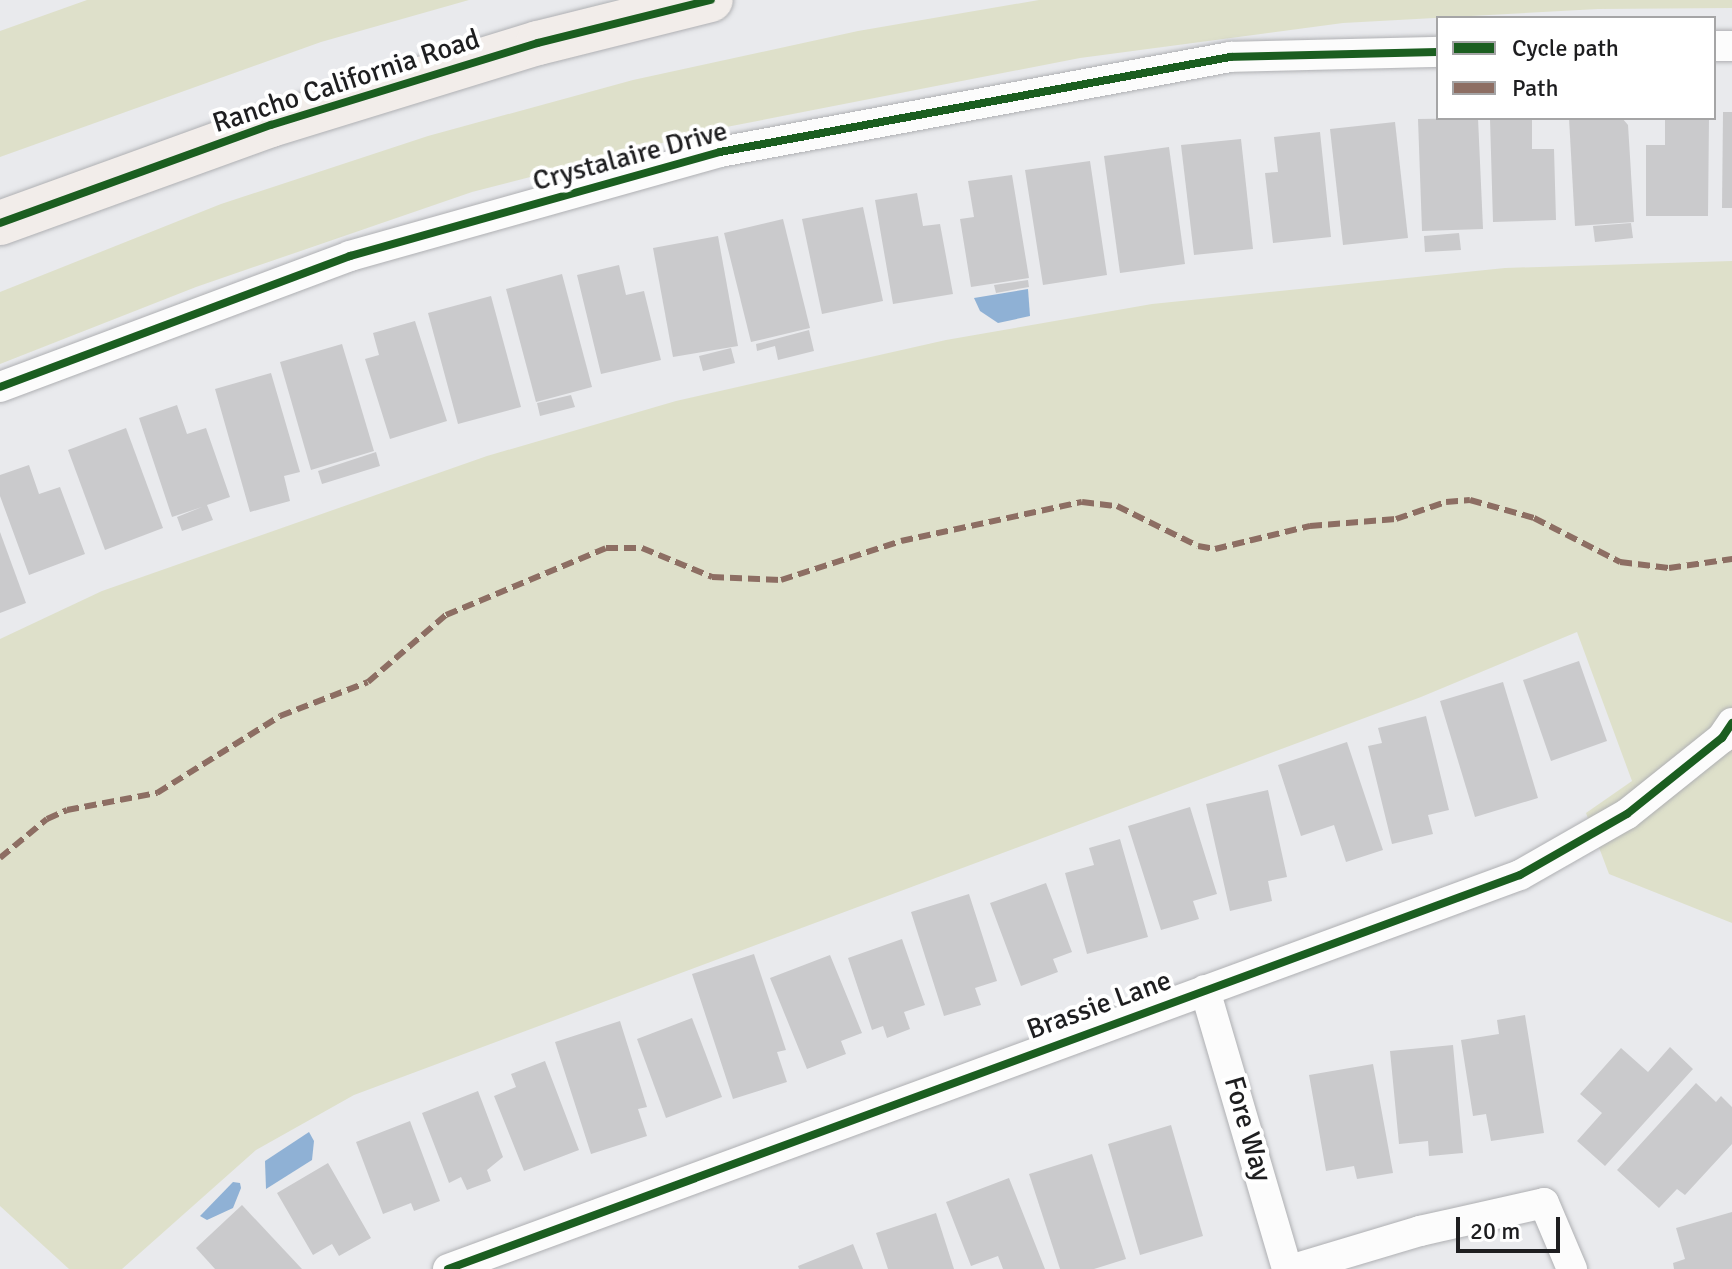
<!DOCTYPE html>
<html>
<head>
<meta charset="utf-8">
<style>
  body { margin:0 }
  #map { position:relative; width:1732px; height:1269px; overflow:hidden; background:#e9eaed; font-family:Signika,sans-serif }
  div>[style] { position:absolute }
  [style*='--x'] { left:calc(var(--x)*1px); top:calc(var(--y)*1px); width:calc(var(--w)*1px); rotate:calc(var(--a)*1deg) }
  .green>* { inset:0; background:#dee0ca }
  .water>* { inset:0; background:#8fb1d5 }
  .building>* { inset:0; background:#cacacc }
  .roads { filter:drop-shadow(0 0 2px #afb0b3) drop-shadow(0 0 2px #afb0b3) }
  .minor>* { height:30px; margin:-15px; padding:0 15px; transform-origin:15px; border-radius:15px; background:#fcfcfc }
  .primary>* { height:44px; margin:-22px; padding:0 22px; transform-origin:22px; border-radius:22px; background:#f2edea }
  .quiet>* { height:6px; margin-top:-3px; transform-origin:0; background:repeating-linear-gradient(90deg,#8d6e63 0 12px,transparent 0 18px) }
  .cycleway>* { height:8px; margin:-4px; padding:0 4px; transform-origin:4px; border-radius:4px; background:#1b5e20 }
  span { translate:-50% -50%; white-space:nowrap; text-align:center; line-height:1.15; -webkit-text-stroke:8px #fff; paint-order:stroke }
  .street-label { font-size:28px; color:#1e1e20 }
  .legend { position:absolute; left:1436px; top:16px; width:280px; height:104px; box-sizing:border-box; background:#fff; border:2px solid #a5a5a6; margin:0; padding:10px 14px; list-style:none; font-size:24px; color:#1e1e20 }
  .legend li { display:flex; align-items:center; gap:16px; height:40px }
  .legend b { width:40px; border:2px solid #a5a5a6 }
  .scale { position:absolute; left:1456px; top:1217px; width:104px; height:36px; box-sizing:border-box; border:4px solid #1e1e20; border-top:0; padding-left:10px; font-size:24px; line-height:28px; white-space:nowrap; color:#1e1e20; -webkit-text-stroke:6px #fff; paint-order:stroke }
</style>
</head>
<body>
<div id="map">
  <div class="green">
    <div style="clip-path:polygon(87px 0,469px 0,321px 42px,0 157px,0 31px)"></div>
    <div style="clip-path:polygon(1039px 0,1732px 0,1732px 8px,1598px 9px,1343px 23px,1080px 58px,716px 129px,472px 192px,196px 287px,0 364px,0 292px,221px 204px,428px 136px,633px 80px,858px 31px)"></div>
    <div style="clip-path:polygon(1732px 261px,1732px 923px,1609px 874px,1586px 813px,1632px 781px,1577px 632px,1421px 697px,354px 1095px,256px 1150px,122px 1269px,69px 1269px,0 1206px,0 639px,102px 591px,487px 456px,676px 401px,946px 340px,1152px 304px,1505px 268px)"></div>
  </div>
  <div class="water">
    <div style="clip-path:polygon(1028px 289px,1030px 316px,998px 323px,980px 311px,974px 298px)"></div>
    <div style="clip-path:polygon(309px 1132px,314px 1141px,312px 1160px,266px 1189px,265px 1161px)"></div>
    <div style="clip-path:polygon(233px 1182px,240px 1183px,241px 1188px,233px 1208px,207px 1220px,200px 1216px)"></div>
  </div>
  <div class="building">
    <div style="clip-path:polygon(1723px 112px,1732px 112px,1732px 208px,1722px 208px)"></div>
    <div style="clip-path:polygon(1478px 118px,1483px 229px,1422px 231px,1418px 119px)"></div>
    <div style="clip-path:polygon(1526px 118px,1532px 118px,1532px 149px,1554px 149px,1556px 220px,1493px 222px,1490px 119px)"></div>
    <div style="clip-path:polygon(1569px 118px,1622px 118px,1628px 125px,1634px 222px,1575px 226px)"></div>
    <div style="clip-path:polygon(1665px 118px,1709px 118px,1708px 216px,1646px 216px,1646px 145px,1665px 145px)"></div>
    <div style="clip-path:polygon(1395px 122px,1408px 238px,1343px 245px,1330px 129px)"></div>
    <div style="clip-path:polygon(1320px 132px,1331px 237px,1273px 243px,1265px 173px,1278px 172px,1274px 137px)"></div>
    <div style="clip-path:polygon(1241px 139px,1253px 249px,1194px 255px,1181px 145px)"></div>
    <div style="clip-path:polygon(1169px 147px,1185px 264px,1120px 273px,1104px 156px)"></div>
    <div style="clip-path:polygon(1090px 161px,1107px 275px,1043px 285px,1025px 170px)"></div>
    <div style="clip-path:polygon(1012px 175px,1029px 278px,971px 287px,960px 219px,974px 217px,968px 181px)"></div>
    <div style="clip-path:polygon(917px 193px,923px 226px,940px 224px,953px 294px,893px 304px,875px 200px)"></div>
    <div style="clip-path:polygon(863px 207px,883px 301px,822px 314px,802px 219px)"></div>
    <div style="clip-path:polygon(783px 219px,810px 328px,751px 342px,724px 233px)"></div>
    <div style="clip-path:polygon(1631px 223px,1633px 238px,1595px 242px,1593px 226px)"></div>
    <div style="clip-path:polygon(1459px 233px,1461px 250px,1425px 252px,1424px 236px)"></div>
    <div style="clip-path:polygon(718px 236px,738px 346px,673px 357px,653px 248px)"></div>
    <div style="clip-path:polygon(619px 265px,626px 295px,644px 291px,661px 360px,601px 374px,577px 275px)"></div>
    <div style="clip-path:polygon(562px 274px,592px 387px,536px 402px,506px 289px)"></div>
    <div style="clip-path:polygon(1028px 280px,1029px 287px,996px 293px,994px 285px)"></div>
    <div style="clip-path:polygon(491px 296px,521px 407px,458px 424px,428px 313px)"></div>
    <div style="clip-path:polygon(415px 321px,447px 421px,390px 439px,365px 359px,379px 355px,373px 333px)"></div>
    <div style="clip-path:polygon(809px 330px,814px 351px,778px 360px,775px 346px,757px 351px,756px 344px)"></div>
    <div style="clip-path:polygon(342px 344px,374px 451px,311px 470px,280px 362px)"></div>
    <div style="clip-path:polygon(731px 348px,735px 363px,703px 371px,699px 356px)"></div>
    <div style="clip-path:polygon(271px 373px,300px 472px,284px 476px,290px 501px,250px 512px,215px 389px)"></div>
    <div style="clip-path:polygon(571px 395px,575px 407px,540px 416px,537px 403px)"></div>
    <div style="clip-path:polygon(177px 405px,187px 434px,206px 428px,230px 497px,207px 505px,213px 520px,182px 531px,177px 517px,202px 507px,172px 517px,139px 418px)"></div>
    <div style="clip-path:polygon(126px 428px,163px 528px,105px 550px,68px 450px)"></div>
    <div style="clip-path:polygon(376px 452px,380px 466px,322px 484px,318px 471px)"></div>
    <div style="clip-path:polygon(29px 465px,39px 494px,60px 487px,85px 554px,29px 575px,0 496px,0 475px)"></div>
    <div style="clip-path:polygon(0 532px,26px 603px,0 613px)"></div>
    <div style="clip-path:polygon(1579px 661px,1607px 741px,1551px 761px,1523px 680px)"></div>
    <div style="clip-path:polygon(1503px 682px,1538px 798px,1475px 817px,1440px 701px)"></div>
    <div style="clip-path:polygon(1426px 716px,1449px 810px,1428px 815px,1433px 834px,1392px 844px,1368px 746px,1382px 743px,1378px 728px)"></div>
    <div style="clip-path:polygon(1347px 742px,1383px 850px,1346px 862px,1334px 825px,1301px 836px,1278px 765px)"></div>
    <div style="clip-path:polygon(1268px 790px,1287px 877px,1268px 881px,1272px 901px,1230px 911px,1206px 804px)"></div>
    <div style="clip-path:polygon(1190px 807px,1217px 894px,1193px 901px,1199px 919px,1161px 930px,1128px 826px)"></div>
    <div style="clip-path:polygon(1120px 839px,1148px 937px,1087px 954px,1065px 873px,1094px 865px,1089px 848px)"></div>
    <div style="clip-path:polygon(1046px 883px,1072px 952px,1053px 959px,1058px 972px,1021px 986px,990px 903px)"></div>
    <div style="clip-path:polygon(969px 894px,997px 981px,975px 988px,981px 1005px,944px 1016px,911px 912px)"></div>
    <div style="clip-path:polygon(902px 939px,925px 1005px,904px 1012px,910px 1029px,887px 1038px,883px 1026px,872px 1030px,848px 958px)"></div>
    <div style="clip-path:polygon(754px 954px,786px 1050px,777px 1052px,787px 1082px,733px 1099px,692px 974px)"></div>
    <div style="clip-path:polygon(830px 955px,862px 1033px,841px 1041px,846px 1054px,807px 1069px,770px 978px)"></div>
    <div style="clip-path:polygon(1525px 1015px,1544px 1133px,1491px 1141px,1486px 1114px,1473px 1116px,1461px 1040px,1499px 1034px,1497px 1020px)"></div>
    <div style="clip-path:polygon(692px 1018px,722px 1097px,666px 1118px,637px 1039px)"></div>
    <div style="clip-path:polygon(620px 1021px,647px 1107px,638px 1109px,647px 1136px,591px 1154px,555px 1042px)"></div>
    <div style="clip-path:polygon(1453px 1045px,1463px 1153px,1429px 1156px,1428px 1141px,1399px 1144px,1390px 1051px)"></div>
    <div style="clip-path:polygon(1670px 1047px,1693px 1069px,1605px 1166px,1577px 1141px,1602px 1113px,1580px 1094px,1621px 1048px,1648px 1072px)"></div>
    <div style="clip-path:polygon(545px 1061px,579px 1150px,524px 1171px,494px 1096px,516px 1087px,511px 1074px)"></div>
    <div style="clip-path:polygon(1373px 1064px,1393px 1173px,1357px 1179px,1354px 1166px,1326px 1171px,1309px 1075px)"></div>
    <div style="clip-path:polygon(1696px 1083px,1716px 1102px,1721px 1096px,1732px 1107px,1732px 1144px,1685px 1195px,1677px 1189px,1659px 1208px,1617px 1170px)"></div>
    <div style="clip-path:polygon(478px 1091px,503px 1157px,487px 1170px,491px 1181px,467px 1190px,461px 1177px,449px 1183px,422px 1113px)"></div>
    <div style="clip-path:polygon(410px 1121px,440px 1201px,414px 1211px,411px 1203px,383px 1214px,356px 1142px)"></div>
    <div style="clip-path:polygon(1171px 1125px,1203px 1236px,1140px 1255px,1108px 1144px)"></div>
    <div style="clip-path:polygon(1092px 1154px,1126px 1259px,1094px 1269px,1060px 1269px,1029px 1174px)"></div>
    <div style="clip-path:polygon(328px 1163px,371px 1238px,339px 1256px,332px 1244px,313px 1255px,277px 1193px)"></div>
    <div style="clip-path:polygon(1009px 1178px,1045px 1269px,1003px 1269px,998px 1256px,971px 1266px,946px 1202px)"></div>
    <div style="clip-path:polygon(242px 1205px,302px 1269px,215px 1269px,196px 1248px)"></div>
    <div style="clip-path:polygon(1732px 1212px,1732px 1269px,1674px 1269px,1673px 1263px,1685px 1259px,1676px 1228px)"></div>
    <div style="clip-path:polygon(936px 1213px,954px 1269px,888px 1269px,876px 1233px)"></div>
    <div style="clip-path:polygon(853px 1244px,863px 1269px,799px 1269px,798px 1266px)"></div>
  </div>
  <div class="roads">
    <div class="minor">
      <div style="--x:1714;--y:46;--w:18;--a:0"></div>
      <div style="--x:0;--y:387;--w:374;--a:-20.5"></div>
      <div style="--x:350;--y:256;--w:384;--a:-15.7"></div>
      <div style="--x:720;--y:152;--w:519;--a:-10.55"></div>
      <div style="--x:1230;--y:57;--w:208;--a:-1.4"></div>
      <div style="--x:1205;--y:990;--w:291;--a:73.6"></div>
      <div style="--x:448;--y:1269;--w:1142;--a:-20.18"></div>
      <div style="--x:1520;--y:875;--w:123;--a:-29.7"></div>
      <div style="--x:1627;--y:814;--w:122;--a:-38.7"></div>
      <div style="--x:1722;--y:738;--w:18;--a:-56"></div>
      <div style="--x:1293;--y:1269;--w:133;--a:-16.7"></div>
      <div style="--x:1420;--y:1231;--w:127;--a:-12.7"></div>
      <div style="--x:1544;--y:1203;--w:72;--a:67"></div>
    </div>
    <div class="primary">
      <div style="--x:0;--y:223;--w:288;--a:-19.9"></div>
      <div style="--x:271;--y:125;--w:279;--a:-17.1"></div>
      <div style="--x:538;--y:43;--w:178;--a:-14"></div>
    </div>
  </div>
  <div class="quiet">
    <div style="--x:0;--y:858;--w:61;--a:-39.7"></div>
    <div style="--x:47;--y:819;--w:22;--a:-24"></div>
    <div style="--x:67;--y:810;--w:92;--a:-10.7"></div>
    <div style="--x:157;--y:793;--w:145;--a:-32"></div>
    <div style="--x:280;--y:716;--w:94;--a:-21.1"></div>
    <div style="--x:368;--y:682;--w:103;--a:-40.7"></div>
    <div style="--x:446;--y:615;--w:173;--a:-22.7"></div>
    <div style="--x:606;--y:548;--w:36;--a:0"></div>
    <div style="--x:642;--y:548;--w:76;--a:22.5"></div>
    <div style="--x:712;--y:577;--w:69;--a:2.5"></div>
    <div style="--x:781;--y:580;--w:126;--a:-18"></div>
    <div style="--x:901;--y:541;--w:185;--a:-12.2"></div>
    <div style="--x:1082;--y:502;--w:35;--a:7"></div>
    <div style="--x:1117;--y:506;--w:90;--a:26.3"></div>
    <div style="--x:1198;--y:546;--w:17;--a:10"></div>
    <div style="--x:1215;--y:549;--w:98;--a:-13.6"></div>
    <div style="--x:1310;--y:526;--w:86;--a:-4.7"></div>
    <div style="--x:1396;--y:519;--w:53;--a:-18.8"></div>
    <div style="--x:1446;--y:502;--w:24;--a:-5"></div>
    <div style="--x:1470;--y:500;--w:66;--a:15.7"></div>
    <div style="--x:1534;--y:518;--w:97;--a:27.1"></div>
    <div style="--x:1620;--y:562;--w:49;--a:7"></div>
    <div style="--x:1669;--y:568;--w:64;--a:-8.1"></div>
  </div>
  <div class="cycleway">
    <div style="--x:0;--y:223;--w:288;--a:-19.9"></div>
    <div style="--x:271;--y:125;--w:279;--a:-17.1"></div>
    <div style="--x:538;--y:43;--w:178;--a:-14"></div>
    <div style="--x:0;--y:387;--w:374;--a:-20.5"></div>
    <div style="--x:350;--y:256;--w:384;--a:-15.7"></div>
    <div style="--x:720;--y:152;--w:519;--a:-10.55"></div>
    <div style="--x:1230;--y:57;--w:208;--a:-1.4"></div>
    <div style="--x:448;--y:1269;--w:1142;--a:-20.18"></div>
    <div style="--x:1520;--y:875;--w:123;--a:-29.7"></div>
    <div style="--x:1627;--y:814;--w:122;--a:-38.7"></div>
    <div style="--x:1722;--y:738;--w:18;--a:-56"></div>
  </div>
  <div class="street-label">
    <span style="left:346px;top:81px;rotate:-18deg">Rancho California Road</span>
    <span style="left:630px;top:156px;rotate:-15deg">Crystalaire Drive</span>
    <span style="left:1099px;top:1005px;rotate:-20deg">Brassie Lane</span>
    <span style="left:1248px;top:1129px;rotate:74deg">Fore Way</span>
  </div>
  <ul class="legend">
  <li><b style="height:10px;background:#1b5e20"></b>Cycle path</li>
  <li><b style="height:10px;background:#8d6e63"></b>Path</li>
  </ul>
  <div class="scale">20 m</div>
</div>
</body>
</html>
